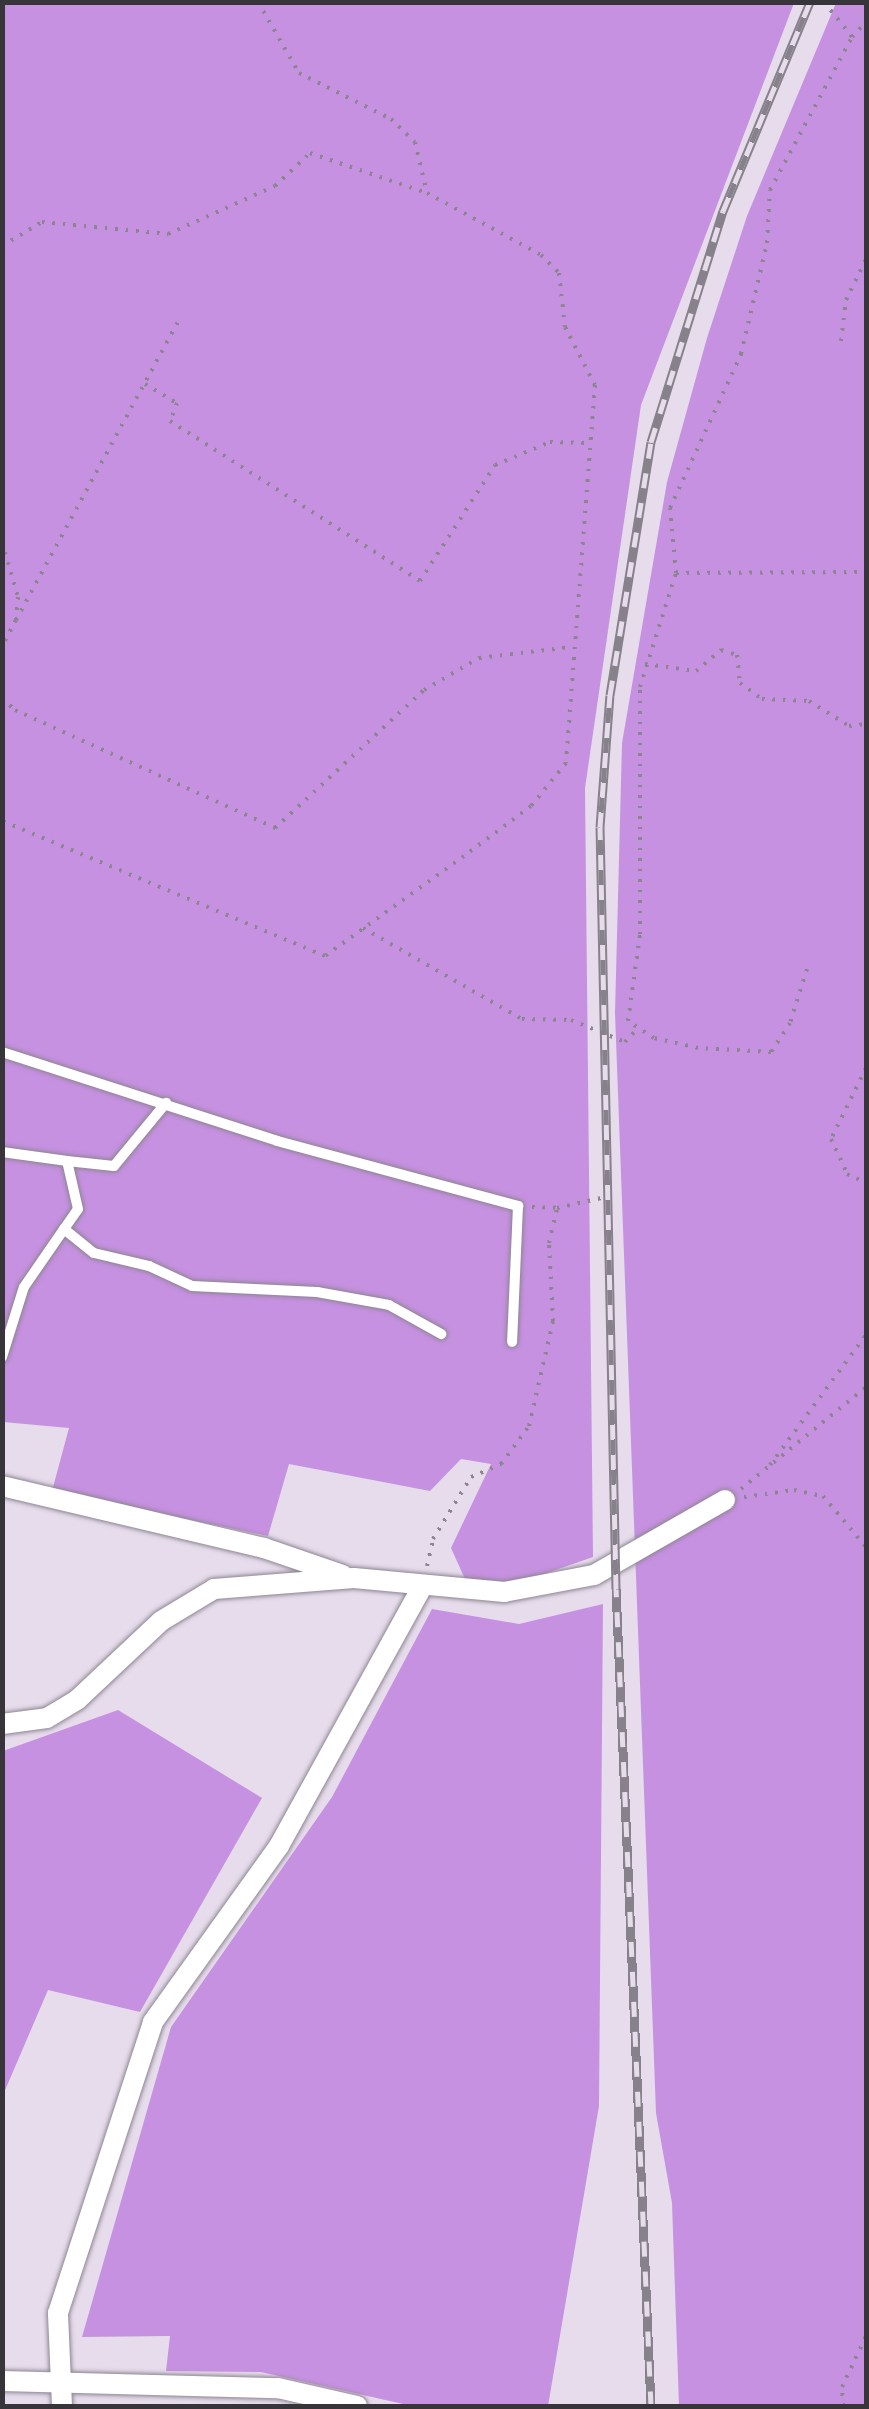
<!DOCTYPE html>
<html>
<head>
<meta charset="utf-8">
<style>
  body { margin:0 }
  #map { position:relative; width:869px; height:2409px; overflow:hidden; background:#e6dceb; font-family:"Source Serif 4",serif }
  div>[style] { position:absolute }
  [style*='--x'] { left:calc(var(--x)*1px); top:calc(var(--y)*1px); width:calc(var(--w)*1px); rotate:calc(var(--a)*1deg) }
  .forest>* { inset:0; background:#c691e1 }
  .path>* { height:4px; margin-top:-2px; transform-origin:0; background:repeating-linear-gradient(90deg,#8b858f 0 2.5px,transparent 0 10.5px) }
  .roads { filter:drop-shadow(0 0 2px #8e8593) drop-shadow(0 0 2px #8e8593) }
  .lane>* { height:10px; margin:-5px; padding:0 5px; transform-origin:5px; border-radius:5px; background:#fff }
  .street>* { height:20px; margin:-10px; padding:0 10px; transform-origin:10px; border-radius:10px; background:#fff }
  .rail>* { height:9px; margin-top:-4.5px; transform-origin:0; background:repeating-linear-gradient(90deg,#e6dceb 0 15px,#87818b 0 30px); box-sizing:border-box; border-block:2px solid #87818b }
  span { translate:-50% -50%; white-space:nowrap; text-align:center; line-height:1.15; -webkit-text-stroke:10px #e6dceb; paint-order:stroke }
  .frame { position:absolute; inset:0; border:5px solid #38353a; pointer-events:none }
</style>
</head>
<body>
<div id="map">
  <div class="forest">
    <div style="clip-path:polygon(3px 3px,794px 3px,641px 405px,585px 788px,593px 1557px,521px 1582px,465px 1579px,451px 1548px,491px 1464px,461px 1459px,430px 1491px,289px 1464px,268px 1536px,52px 1491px,69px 1428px,3px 1422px)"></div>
    <div style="clip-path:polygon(836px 3px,866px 3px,866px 2406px,679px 2406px,672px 2203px,656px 2113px,615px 1013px,622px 743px,667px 482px,707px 338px,747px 216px)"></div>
    <div style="clip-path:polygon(603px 1604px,599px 2106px,548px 2406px,412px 2406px,261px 2372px,166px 2371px,170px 2336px,82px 2337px,171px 2027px,332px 1797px,432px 1609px,519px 1624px)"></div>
    <div style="clip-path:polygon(118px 1710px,262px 1798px,140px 2012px,48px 1990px,3px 2095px,3px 1751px)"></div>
  </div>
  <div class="path">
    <div style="--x:258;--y:2;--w:82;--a:60"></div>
    <div style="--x:299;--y:73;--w:103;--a:26.6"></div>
    <div style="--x:391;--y:119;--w:33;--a:44"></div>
    <div style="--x:415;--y:142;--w:52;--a:76.8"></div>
    <div style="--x:824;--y:2;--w:45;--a:51.3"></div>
    <div style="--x:866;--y:45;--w:63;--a:90"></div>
    <div style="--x:2;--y:246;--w:47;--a:-31"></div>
    <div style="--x:42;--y:222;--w:127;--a:5.4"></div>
    <div style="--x:168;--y:234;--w:117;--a:-24.2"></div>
    <div style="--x:275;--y:186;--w:48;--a:-43.3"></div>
    <div style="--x:310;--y:153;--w:124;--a:18.9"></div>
    <div style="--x:427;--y:193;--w:130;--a:28.5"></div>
    <div style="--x:541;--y:255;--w:25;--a:45"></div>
    <div style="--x:559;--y:273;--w:54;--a:83.7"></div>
    <div style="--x:565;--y:327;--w:65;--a:62.7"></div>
    <div style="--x:595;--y:385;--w:379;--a:94.4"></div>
    <div style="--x:566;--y:763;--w:55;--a:129.1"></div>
    <div style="--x:531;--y:806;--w:84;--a:143.3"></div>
    <div style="--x:464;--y:856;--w:171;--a:144.3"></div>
    <div style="--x:325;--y:956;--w:350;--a:-157.3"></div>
    <div style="--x:841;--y:341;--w:41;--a:-83"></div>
    <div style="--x:846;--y:300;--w:46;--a:-64"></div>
    <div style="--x:145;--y:384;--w:37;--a:31"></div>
    <div style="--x:177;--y:403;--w:19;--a:111"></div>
    <div style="--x:170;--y:421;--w:297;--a:32.6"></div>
    <div style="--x:420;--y:581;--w:138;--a:-57.1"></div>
    <div style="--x:495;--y:465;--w:60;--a:-22.7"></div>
    <div style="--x:550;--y:442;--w:40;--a:1.4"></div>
    <div style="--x:2;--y:542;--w:57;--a:73.8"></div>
    <div style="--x:18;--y:597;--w:23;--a:95"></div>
    <div style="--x:16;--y:620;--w:30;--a:118"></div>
    <div style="--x:676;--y:573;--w:190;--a:-0.3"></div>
    <div style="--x:16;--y:620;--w:344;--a:-61.5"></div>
    <div style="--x:645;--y:664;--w:51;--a:7.8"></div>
    <div style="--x:696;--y:671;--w:33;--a:-40"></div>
    <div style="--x:721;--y:650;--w:17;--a:17"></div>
    <div style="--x:737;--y:655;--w:28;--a:84"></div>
    <div style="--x:740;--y:683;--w:27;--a:36"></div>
    <div style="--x:762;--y:699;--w:47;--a:2.4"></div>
    <div style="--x:809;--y:701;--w:47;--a:32"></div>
    <div style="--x:849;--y:726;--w:17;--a:-7"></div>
    <div style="--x:2;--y:698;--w:18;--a:43"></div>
    <div style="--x:15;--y:710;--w:286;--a:24.4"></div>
    <div style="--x:275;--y:828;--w:203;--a:-42.8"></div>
    <div style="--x:424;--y:690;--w:64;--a:-30.2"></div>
    <div style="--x:479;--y:658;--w:93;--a:-6.8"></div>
    <div style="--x:363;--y:928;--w:183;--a:29.8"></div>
    <div style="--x:522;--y:1019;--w:49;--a:1.2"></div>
    <div style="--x:571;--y:1020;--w:58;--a:22.2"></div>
    <div style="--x:625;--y:1042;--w:19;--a:-47"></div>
    <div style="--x:807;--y:969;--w:57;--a:107.5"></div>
    <div style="--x:790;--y:1023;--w:35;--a:123"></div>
    <div style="--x:771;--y:1052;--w:73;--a:-176.9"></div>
    <div style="--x:698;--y:1048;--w:45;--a:-167.2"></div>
    <div style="--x:654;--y:1038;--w:31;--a:-147"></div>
    <div style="--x:628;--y:1021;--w:88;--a:-82.1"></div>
    <div style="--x:640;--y:934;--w:247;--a:-90"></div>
    <div style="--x:640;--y:687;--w:120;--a:-72.5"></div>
    <div style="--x:676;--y:573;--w:65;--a:-95.3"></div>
    <div style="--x:670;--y:508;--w:170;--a:-65.2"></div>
    <div style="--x:741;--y:354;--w:114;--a:-76.8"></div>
    <div style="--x:767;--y:243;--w:53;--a:-86.8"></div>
    <div style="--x:770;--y:190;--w:174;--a:-61.8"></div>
    <div style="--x:852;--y:37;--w:21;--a:-47"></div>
    <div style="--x:866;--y:1068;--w:79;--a:116.2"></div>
    <div style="--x:831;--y:1139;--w:38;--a:65"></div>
    <div style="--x:847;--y:1174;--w:21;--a:25"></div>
    <div style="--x:532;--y:1207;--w:25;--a:2"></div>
    <div style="--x:770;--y:1465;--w:162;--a:-53.6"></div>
    <div style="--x:741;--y:1489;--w:161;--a:-39.2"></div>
    <div style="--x:744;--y:1497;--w:50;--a:-8"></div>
    <div style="--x:794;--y:1490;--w:30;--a:12"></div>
    <div style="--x:823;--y:1496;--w:67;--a:49.9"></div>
    <div style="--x:427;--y:1566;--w:28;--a:-77"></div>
    <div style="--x:433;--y:1539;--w:73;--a:-58.5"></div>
    <div style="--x:471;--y:1477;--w:33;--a:-23"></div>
    <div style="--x:501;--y:1464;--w:47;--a:-53.6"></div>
    <div style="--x:529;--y:1426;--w:108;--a:-77.1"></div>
    <div style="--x:553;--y:1321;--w:78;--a:-92.9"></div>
    <div style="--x:549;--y:1243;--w:36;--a:-77"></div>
    <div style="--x:557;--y:1208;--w:50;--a:-12.7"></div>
    <div style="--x:843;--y:2406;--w:19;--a:-93"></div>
    <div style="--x:842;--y:2387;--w:56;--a:-64.8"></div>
  </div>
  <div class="roads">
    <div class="lane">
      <div style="--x:2;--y:1052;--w:289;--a:17.9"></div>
      <div style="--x:277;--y:1141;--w:250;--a:15.1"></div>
      <div style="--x:518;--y:1206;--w:136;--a:92.5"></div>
      <div style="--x:2;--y:1152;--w:66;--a:7.9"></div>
      <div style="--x:64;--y:1229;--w:24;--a:-55"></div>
      <div style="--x:78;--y:1209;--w:49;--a:-102.9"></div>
      <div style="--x:67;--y:1161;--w:47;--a:6.1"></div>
      <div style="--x:114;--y:1166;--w:82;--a:-50.5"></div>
      <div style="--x:2;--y:1357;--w:73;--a:-72.6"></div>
      <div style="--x:24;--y:1287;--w:70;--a:-55.4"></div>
      <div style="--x:64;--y:1229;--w:38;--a:39"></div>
      <div style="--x:94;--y:1253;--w:57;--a:13.3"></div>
      <div style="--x:149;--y:1266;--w:47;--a:24.9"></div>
      <div style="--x:192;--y:1286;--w:125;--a:2.7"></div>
      <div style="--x:317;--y:1292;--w:73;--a:10.2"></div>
      <div style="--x:389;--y:1305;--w:60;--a:29.1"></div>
    </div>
    <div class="street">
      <div style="--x:2;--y:1486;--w:269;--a:13.3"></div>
      <div style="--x:264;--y:1548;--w:83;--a:18.9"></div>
      <div style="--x:2;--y:1724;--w:45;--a:-7.6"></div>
      <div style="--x:47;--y:1718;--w:35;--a:-31"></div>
      <div style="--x:77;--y:1700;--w:115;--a:-43.2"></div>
      <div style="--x:161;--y:1621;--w:62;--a:-31.1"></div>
      <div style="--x:214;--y:1589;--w:140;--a:-4.5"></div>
      <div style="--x:354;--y:1578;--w:151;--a:5.3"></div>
      <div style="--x:504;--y:1592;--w:92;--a:-10.7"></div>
      <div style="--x:594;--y:1575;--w:151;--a:-29.8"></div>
      <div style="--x:2;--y:2381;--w:276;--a:1.5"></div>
      <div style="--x:278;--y:2388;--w:81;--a:12.8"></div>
      <div style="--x:62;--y:2406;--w:93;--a:-92.5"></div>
      <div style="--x:58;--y:2313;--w:306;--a:-71.9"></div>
      <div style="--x:153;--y:2022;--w:216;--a:-54.4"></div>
      <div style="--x:279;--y:1846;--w:298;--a:-61.1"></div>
    </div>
  </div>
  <div class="rail">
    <div style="--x:651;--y:2406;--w:818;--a:-92.45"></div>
    <div style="--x:616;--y:1589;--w:762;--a:-91.2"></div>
    <div style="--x:600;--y:827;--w:132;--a:-85.7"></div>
    <div style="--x:610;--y:695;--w:256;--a:-80.8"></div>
    <div style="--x:651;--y:442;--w:242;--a:-72.7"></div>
    <div style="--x:723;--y:211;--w:226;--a:-67.4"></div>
  </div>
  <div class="frame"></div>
</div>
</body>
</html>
